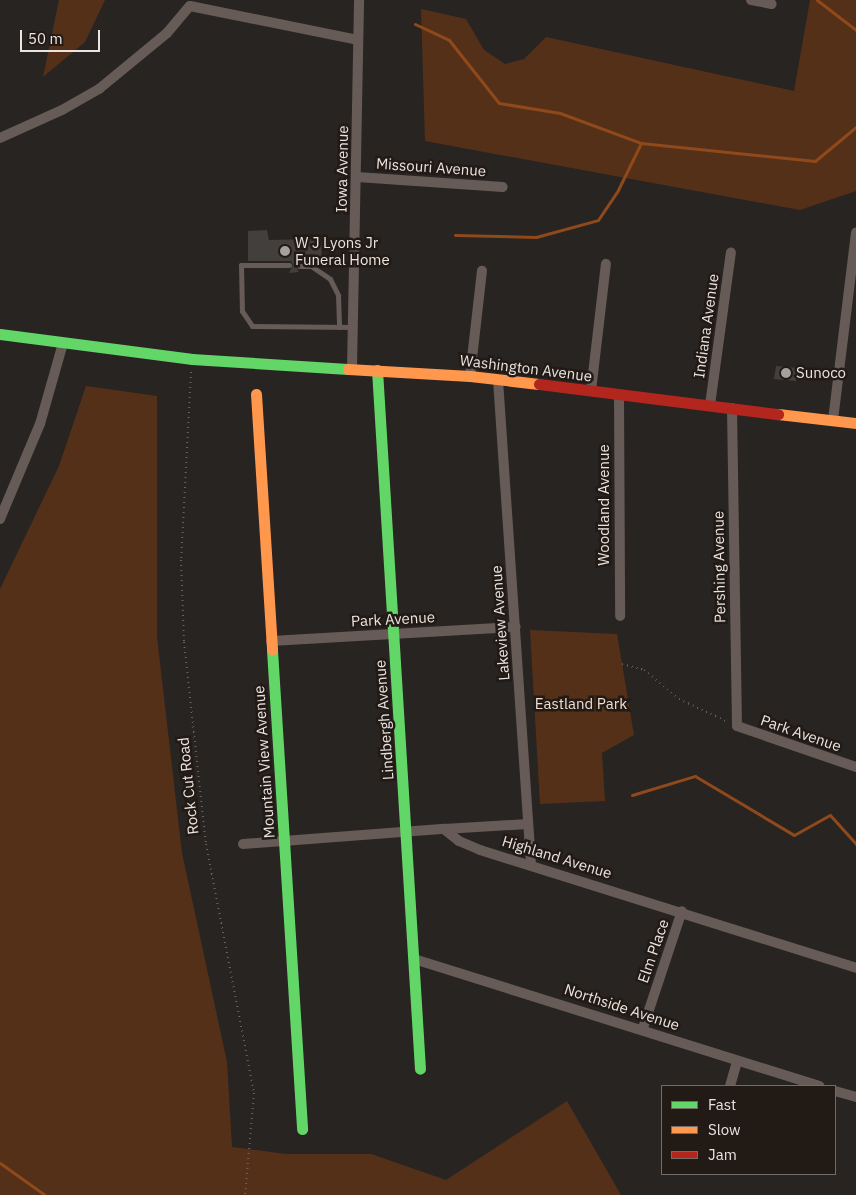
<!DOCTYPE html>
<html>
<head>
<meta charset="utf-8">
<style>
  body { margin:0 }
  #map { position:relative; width:856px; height:1195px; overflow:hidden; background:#282422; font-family:"IBM Plex Sans",sans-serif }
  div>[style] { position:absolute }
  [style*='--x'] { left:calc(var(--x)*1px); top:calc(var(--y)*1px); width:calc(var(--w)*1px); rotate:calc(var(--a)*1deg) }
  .green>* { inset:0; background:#553019 }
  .stream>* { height:3px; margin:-1.5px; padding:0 1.5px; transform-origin:1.5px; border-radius:1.5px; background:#90491a }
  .building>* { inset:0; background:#423f3d }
  .path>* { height:2px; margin-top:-1px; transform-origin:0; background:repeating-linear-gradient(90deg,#69615d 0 1px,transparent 0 5px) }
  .lane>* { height:5px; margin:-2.5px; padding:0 2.5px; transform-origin:2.5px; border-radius:2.5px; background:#665b56 }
  .street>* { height:10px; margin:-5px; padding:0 5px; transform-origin:5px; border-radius:5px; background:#665b56 }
  .fast>* { height:11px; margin:-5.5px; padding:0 5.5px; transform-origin:5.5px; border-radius:5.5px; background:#63d668 }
  .slow>* { height:11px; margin:-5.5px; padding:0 5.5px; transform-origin:5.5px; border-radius:5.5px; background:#ff974d }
  .jam>* { height:11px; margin:-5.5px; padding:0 5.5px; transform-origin:5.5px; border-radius:5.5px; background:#b3261e }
  .dots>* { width:14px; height:14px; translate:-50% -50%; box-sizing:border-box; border:2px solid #221a15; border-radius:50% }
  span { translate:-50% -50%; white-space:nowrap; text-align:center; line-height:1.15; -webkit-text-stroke:5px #221a15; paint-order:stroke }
  .street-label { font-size:15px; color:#eae4e1 }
  .poi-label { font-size:15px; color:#eae4e1 }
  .left { translate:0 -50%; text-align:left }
  .park-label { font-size:15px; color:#f3dcd0 }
  .legend { position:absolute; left:661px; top:1085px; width:175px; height:90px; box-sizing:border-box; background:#221a15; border:1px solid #726b67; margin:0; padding:6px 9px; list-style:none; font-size:15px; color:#eae4e1 }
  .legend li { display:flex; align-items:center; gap:10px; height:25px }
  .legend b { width:25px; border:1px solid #726b67 }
  .scale { position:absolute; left:20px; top:30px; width:80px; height:22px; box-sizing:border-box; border:2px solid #eae4e1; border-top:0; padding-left:6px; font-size:15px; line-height:18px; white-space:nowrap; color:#eae4e1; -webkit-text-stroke:4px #221a15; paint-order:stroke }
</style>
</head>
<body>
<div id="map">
  <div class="green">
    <div style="clip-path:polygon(59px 0,105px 0,85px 42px,43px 77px)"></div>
    <div style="clip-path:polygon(810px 0,856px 0,856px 191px,800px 210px,425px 141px,421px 9px,466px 19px,484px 50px,505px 64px,524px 59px,546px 37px,794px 91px)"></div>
    <div style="clip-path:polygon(86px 386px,157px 396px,157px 637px,182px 853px,227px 1062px,232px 1147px,286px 1154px,371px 1154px,446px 1180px,567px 1101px,621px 1195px,0 1195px,0 589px,59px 466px)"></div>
    <div style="clip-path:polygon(530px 630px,617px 634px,634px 735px,602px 753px,605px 801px,540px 804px)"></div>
  </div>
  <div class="stream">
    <div style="--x:817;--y:0;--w:49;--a:37.6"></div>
    <div style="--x:415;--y:24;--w:38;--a:25"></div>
    <div style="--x:449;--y:40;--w:80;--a:51.6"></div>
    <div style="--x:499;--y:103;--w:62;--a:9.3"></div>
    <div style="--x:560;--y:113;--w:86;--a:20.3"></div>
    <div style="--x:641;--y:143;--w:175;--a:5.9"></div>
    <div style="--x:815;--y:161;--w:53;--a:-39.7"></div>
    <div style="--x:455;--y:235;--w:81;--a:1.4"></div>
    <div style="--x:536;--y:237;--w:64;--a:-15.3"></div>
    <div style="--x:598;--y:220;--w:36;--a:-56"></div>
    <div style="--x:618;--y:190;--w:52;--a:-63.9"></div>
    <div style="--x:632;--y:795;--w:66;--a:-16.8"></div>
    <div style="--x:695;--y:776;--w:115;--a:30.8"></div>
    <div style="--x:794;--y:835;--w:41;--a:-29.1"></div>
    <div style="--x:830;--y:815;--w:39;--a:48"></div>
    <div style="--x:0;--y:1163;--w:55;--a:35.4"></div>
  </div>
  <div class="building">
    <div style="clip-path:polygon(267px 230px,269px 240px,321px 239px,322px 262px,297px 262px,295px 266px,299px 272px,289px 273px,293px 265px,291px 261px,248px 261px,248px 231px)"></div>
    <div style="clip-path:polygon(776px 366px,798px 368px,796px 381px,774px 379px)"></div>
  </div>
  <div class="path">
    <div style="--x:191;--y:372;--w:188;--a:93"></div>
    <div style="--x:181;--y:560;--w:82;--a:87.9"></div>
    <div style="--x:184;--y:642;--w:203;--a:83.8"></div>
    <div style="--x:206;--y:844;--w:254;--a:79.1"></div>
    <div style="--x:254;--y:1093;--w:102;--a:95"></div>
    <div style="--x:622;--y:664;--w:23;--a:15"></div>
    <div style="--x:644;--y:670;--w:45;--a:39.6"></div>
    <div style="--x:679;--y:699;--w:52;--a:25.1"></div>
  </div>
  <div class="lane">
    <div style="--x:289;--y:265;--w:48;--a:180"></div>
    <div style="--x:241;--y:265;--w:46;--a:88.8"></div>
    <div style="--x:242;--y:311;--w:18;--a:56"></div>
    <div style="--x:252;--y:326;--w:100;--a:0.6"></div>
    <div style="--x:299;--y:266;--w:12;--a:0"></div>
    <div style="--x:311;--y:266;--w:23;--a:34"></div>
    <div style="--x:330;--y:279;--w:18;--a:63"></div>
    <div style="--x:338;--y:295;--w:32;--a:88"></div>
  </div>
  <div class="street">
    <div style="--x:751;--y:0;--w:21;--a:11"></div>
    <div style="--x:0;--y:138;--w:68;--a:-24.3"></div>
    <div style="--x:62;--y:110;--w:43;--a:-29.6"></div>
    <div style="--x:99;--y:89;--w:88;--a:-39.5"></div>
    <div style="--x:167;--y:33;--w:35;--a:-50"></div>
    <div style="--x:190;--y:6;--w:171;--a:11.4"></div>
    <div style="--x:357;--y:177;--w:146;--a:3.9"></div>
    <div style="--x:352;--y:368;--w:368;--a:-88.9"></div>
    <div style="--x:470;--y:376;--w:106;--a:-83.5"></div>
    <div style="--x:498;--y:380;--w:486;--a:86.1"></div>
    <div style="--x:591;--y:391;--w:128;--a:-83.3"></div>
    <div style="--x:619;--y:395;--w:221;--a:89.7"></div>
    <div style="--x:710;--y:405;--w:154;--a:-82.2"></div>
    <div style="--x:732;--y:408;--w:318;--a:89.1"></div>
    <div style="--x:737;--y:726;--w:126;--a:19"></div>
    <div style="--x:833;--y:420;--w:189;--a:-83"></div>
    <div style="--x:0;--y:519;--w:103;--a:-67.2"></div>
    <div style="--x:40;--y:424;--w:84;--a:-74.1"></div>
    <div style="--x:271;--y:641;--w:245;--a:-3.3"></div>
    <div style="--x:444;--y:829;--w:84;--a:-3.4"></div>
    <div style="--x:243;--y:844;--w:202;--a:-4.3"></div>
    <div style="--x:444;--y:829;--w:19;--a:39"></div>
    <div style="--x:459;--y:841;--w:23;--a:23"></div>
    <div style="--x:480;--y:850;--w:394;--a:17.4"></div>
    <div style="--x:414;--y:959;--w:425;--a:17.4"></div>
    <div style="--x:643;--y:1028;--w:123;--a:-71.6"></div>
    <div style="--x:730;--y:1086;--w:26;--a:-74"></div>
    <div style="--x:835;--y:1091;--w:22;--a:16"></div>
  </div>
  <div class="fast">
    <div style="--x:0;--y:334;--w:194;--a:7.4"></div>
    <div style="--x:192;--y:359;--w:156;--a:3.7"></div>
    <div style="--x:377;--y:370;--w:700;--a:86.48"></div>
    <div style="--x:272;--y:650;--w:480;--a:86.4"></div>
  </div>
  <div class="slow">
    <div style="--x:348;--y:369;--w:122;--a:3.3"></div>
    <div style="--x:470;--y:376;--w:69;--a:6.6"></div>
    <div style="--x:256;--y:394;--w:256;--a:86.4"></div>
    <div style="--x:778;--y:414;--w:79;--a:6.6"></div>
  </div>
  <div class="jam">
    <div style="--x:539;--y:384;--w:241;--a:7.2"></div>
  </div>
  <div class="dots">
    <div style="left:285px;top:251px;background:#a6a19e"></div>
    <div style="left:786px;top:373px;background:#a6a19e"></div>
  </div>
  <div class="street-label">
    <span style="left:431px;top:167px;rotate:4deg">Missouri Avenue</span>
    <span style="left:342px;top:169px;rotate:-89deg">Iowa Avenue</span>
    <span style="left:706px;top:326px;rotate:-82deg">Indiana Avenue</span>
    <span style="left:526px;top:368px;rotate:7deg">Washington Avenue</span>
    <span style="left:604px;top:505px;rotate:-90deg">Woodland Avenue</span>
    <span style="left:719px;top:567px;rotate:-91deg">Pershing Avenue</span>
    <span style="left:393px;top:619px;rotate:-3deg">Park Avenue</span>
    <span style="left:500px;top:623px;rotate:-94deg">Lakeview Avenue</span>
    <span style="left:384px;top:720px;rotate:-94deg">Lindbergh Avenue</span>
    <span style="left:801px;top:733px;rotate:19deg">Park Avenue</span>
    <span style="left:264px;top:762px;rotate:-94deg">Mountain View Avenue</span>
    <span style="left:188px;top:786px;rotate:-96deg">Rock Cut Road</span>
    <span style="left:557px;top:857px;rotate:17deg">Highland Avenue</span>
    <span style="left:653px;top:951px;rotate:-71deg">Elm Place</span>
    <span style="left:622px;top:1007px;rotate:18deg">Northside Avenue</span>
  </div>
  <div class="poi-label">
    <span class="left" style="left:295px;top:251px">W J Lyons Jr<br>Funeral Home</span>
    <span class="left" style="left:796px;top:373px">Sunoco</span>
  </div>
  <div class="park-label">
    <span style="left:581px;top:704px">Eastland Park</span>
  </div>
  <ul class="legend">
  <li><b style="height:6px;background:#63d668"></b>Fast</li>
  <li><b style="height:6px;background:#ff974d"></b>Slow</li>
  <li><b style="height:6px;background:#b3261e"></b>Jam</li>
  </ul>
  <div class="scale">50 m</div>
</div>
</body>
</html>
